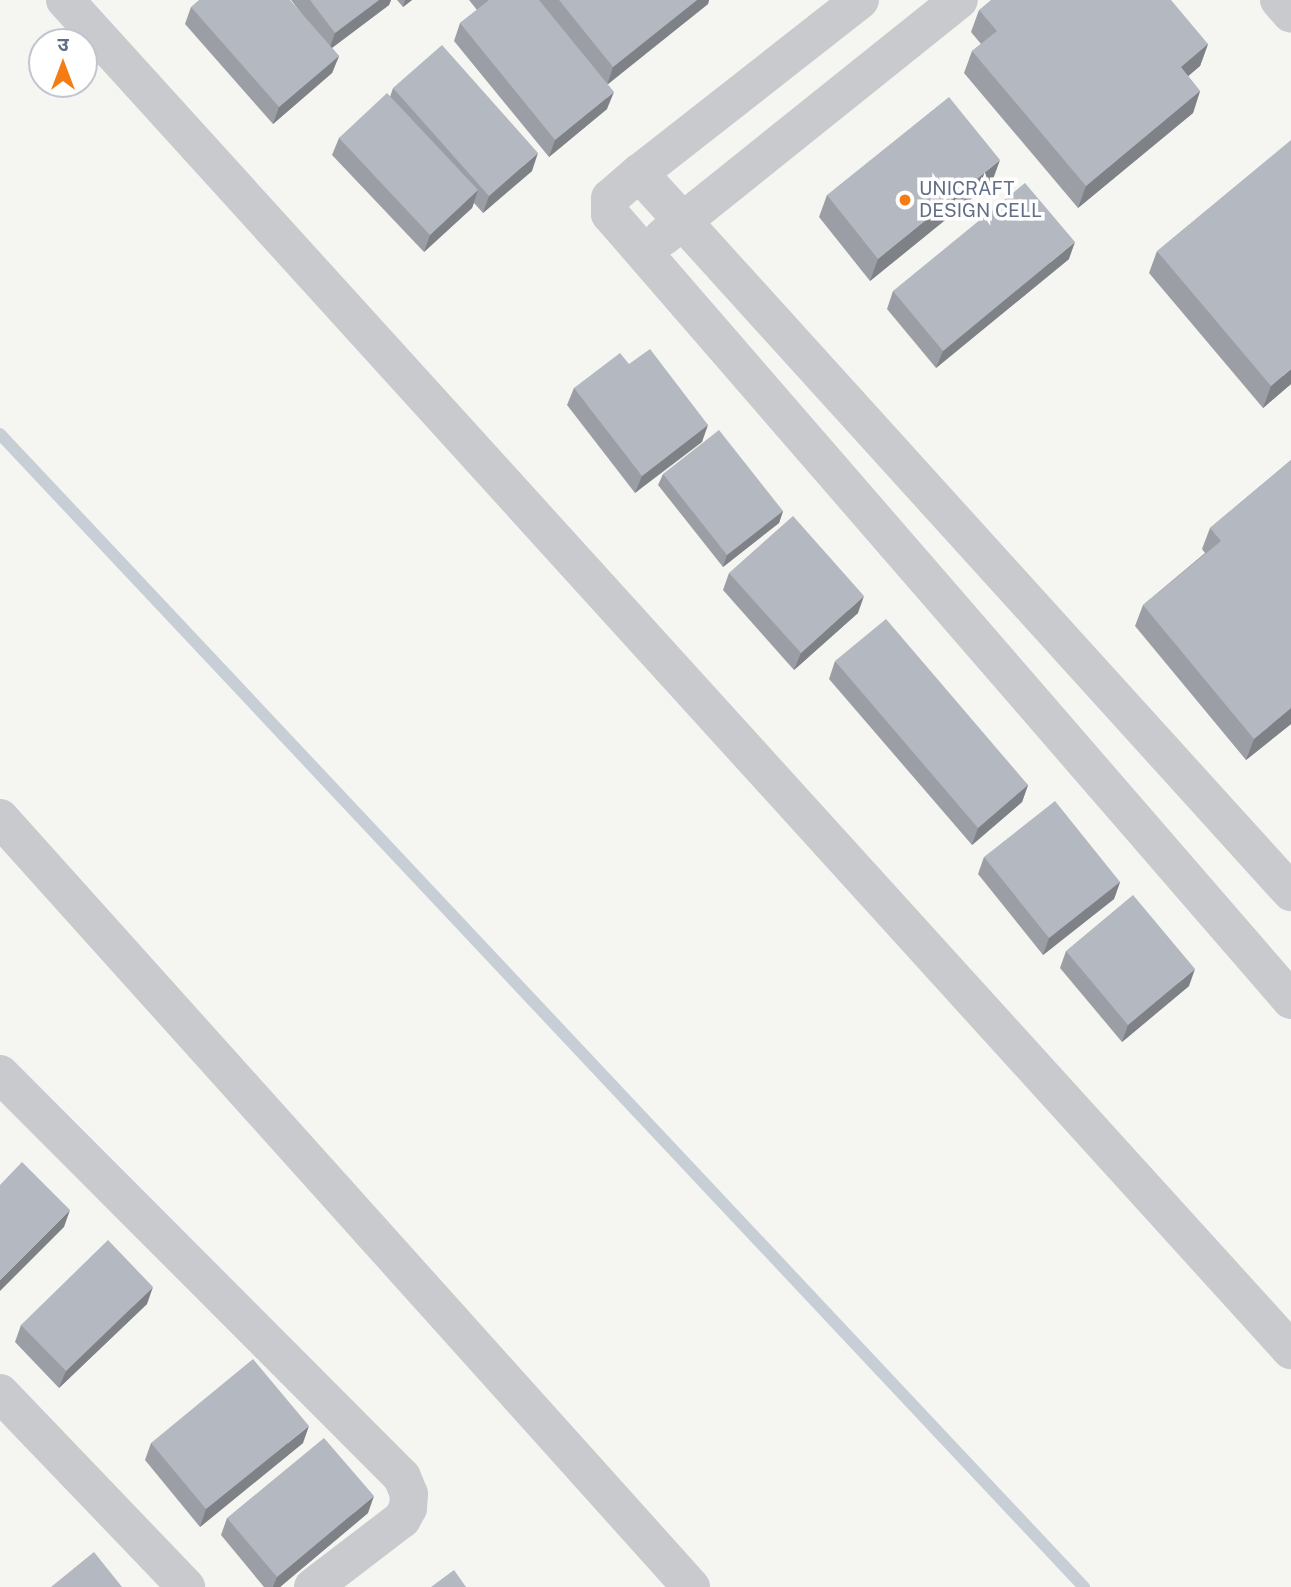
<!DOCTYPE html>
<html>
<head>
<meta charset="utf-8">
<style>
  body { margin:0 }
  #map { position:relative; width:1291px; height:1587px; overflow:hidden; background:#f5f6f1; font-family:"Public Sans","Noto Sans Devanagari",sans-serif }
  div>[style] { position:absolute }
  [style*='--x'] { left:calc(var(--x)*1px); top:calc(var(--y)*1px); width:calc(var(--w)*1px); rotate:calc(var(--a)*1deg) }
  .stream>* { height:12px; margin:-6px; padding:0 6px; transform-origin:6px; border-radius:6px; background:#c7ced5 }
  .minor>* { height:38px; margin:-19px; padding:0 19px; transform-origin:19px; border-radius:19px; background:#c8cace }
  .wall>* { inset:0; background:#9b9ea5 }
  .shaded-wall>* { inset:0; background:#7e8186 }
  .building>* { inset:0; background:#b4b8c0 }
  .dots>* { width:19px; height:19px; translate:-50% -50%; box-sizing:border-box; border:4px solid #fff; border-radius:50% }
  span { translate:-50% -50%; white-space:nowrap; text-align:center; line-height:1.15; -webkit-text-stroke:7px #fff; paint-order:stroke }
  .poi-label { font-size:19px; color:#626d86 }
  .left { translate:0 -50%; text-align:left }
  .north { position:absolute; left:28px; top:28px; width:70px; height:70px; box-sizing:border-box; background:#fff; border:2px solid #c0c5cf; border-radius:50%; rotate:0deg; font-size:19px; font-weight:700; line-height:28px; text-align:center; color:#626d86 }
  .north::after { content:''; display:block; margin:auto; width:24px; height:32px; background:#f47c14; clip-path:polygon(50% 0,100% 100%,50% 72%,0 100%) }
</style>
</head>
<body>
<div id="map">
  <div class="stream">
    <div style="--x:0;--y:434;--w:1583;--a:46.77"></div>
  </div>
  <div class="minor">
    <div style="--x:65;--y:0;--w:1824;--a:47.76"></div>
    <div style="--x:860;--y:0;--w:281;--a:141.9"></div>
    <div style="--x:639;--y:173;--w:38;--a:139"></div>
    <div style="--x:610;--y:198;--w:16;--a:90"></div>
    <div style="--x:610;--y:214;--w:1040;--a:49.09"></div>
    <div style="--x:1279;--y:0;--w:18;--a:49"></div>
    <div style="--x:639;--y:173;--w:971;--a:47.8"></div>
    <div style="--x:663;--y:237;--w:379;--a:-38.7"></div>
    <div style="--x:0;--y:818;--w:1034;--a:48.06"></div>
    <div style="--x:0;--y:1074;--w:569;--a:45.07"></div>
    <div style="--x:402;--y:1477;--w:18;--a:68"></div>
    <div style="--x:409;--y:1494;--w:14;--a:94"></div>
    <div style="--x:408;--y:1508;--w:13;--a:119"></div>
    <div style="--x:402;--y:1519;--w:112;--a:142.6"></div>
    <div style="--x:0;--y:1393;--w:269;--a:46.2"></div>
  </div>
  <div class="wall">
    <div style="clip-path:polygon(291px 0,391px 0,389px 5px,332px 48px,339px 56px,332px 73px,273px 124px,185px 24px,191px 7px,301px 13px)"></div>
    <div style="clip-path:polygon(397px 0,412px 0,403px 7px)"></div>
    <div style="clip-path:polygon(469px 0,709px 0,708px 4px,607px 84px,607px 109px,549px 157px,454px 41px,460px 23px,477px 10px)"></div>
    <div style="clip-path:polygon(979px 10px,1208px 44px,1200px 66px,1188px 76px,1200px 91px,1193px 113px,1078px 208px,964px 73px,972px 51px,981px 44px,971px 32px)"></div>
    <div style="clip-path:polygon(393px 88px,532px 171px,483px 213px,474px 203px,472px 208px,424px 252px,332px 155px,339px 138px,390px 97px)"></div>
    <div style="clip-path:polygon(992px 182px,870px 281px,819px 217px,827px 195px)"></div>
    <div style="clip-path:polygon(1157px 251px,1291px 384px,1263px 408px,1149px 273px)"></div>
    <div style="clip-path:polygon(1069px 259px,936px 368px,887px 309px,893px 291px)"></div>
    <div style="clip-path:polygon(629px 364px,708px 425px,635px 493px,567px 405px,574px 388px)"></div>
    <div style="clip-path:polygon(1291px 460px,1291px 724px,1246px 760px,1135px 626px,1143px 605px,1205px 553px,1202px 549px,1210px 528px)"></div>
    <div style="clip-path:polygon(663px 474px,783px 511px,779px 523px,723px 567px,658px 485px)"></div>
    <div style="clip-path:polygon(729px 573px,858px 613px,794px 670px,723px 590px)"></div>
    <div style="clip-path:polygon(835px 661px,1028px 785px,1022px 802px,972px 845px,829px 679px)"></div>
    <div style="clip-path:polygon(984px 857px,1120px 882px,1114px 899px,1043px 955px,978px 874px)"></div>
    <div style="clip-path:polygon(1066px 951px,1189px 986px,1122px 1042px,1060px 968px)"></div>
    <div style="clip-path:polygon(147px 1304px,59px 1388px,15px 1342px,21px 1325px)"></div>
    <div style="clip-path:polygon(151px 1443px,303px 1443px,200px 1527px,145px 1460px)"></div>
    <div style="clip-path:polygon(368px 1513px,280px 1587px,264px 1587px,221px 1535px,227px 1518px)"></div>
  </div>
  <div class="shaded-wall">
    <div style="clip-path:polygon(379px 0,391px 0,389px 5px,329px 50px,335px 33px)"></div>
    <div style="clip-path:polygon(405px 0,412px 0,403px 7px)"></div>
    <div style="clip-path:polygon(697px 0,709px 0,708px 4px,607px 85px,613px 67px)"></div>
    <div style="clip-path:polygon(1208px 44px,1200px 66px,1173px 89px,1181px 67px)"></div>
    <div style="clip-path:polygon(339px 56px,332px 73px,273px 124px,279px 107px)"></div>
    <div style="clip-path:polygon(1200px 91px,1193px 113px,1078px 208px,1086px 186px)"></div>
    <div style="clip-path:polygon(614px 92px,607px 109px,549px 157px,555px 140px)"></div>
    <div style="clip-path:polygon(538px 153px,532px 171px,483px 213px,489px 196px)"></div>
    <div style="clip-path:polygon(1000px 160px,992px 182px,870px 281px,878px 259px)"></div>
    <div style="clip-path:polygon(478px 190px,472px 208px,424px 252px,430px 235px)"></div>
    <div style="clip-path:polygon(1075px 242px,1069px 259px,936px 368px,943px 351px)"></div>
    <div style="clip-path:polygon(1291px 369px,1291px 384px,1263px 408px,1271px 386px)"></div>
    <div style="clip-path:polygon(708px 425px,702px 442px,635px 493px,642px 476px)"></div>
    <div style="clip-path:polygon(783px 511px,779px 523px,723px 567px,727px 555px)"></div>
    <div style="clip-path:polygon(864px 596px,858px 613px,794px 670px,801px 653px)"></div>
    <div style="clip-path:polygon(1291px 708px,1291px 724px,1246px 760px,1254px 739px)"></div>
    <div style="clip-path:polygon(1028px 785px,1022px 802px,972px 845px,978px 828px)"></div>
    <div style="clip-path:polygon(1120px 882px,1114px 899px,1043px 955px,1049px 938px)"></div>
    <div style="clip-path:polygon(1195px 969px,1189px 986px,1122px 1042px,1128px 1025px)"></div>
    <div style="clip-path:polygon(70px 1210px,64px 1227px,0 1291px,0 1280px)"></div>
    <div style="clip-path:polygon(153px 1287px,147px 1304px,59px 1388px,66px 1371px)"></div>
    <div style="clip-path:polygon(309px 1426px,303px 1443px,200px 1527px,206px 1509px)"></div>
    <div style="clip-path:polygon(374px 1496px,368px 1513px,280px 1587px,273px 1587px,277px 1577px)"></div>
  </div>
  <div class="building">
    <div style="clip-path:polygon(199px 0,290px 0,339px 56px,279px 107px,191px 7px)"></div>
    <div style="clip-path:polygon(310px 0,379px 0,335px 33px)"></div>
    <div style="clip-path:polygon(489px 0,539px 0,614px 92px,555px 140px,460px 23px)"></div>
    <div style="clip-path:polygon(559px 0,697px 0,613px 67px)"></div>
    <div style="clip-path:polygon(991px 0,1171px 0,1208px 44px,1181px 67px,1200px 91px,1086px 186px,972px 51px,997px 31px,979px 10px)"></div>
    <div style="clip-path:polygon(442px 45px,538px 153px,489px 196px,393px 88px)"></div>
    <div style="clip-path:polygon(387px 93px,478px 190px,430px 235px,339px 138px)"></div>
    <div style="clip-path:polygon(949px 97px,1000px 160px,878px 259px,827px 195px)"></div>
    <div style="clip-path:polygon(1291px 140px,1291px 369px,1271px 386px,1157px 251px)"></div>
    <div style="clip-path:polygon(1025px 183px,1075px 242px,943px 351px,893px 291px)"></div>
    <div style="clip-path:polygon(650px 349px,708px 425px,642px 476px,574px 388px,620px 353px,629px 364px)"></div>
    <div style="clip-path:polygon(719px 430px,783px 511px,727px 555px,663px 474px)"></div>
    <div style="clip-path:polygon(1291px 460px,1291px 708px,1254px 739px,1143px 605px,1221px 541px,1210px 528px)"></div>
    <div style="clip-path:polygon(793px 516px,864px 596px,801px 653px,729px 573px)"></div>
    <div style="clip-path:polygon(886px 619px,1028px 785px,978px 828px,835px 661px)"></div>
    <div style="clip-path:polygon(1055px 801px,1120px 882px,1049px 938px,984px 857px)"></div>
    <div style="clip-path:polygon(1133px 895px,1195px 969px,1128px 1025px,1066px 951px)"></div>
    <div style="clip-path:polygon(22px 1162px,70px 1210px,0 1280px,0 1185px)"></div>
    <div style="clip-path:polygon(108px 1240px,153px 1287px,66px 1371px,21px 1325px)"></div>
    <div style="clip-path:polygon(253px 1359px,309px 1426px,206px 1509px,151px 1443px)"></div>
    <div style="clip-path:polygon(324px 1438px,374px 1496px,277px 1577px,227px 1518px)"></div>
    <div style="clip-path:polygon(94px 1552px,122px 1587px,51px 1587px)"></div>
    <div style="clip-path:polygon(454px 1570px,466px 1587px,431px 1587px)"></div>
  </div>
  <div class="dots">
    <div style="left:905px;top:200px;background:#f47c14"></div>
  </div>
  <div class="poi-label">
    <span class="left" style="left:919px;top:200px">UNICRAFT<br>DESIGN CELL</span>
  </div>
  <div class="north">उ</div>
</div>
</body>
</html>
